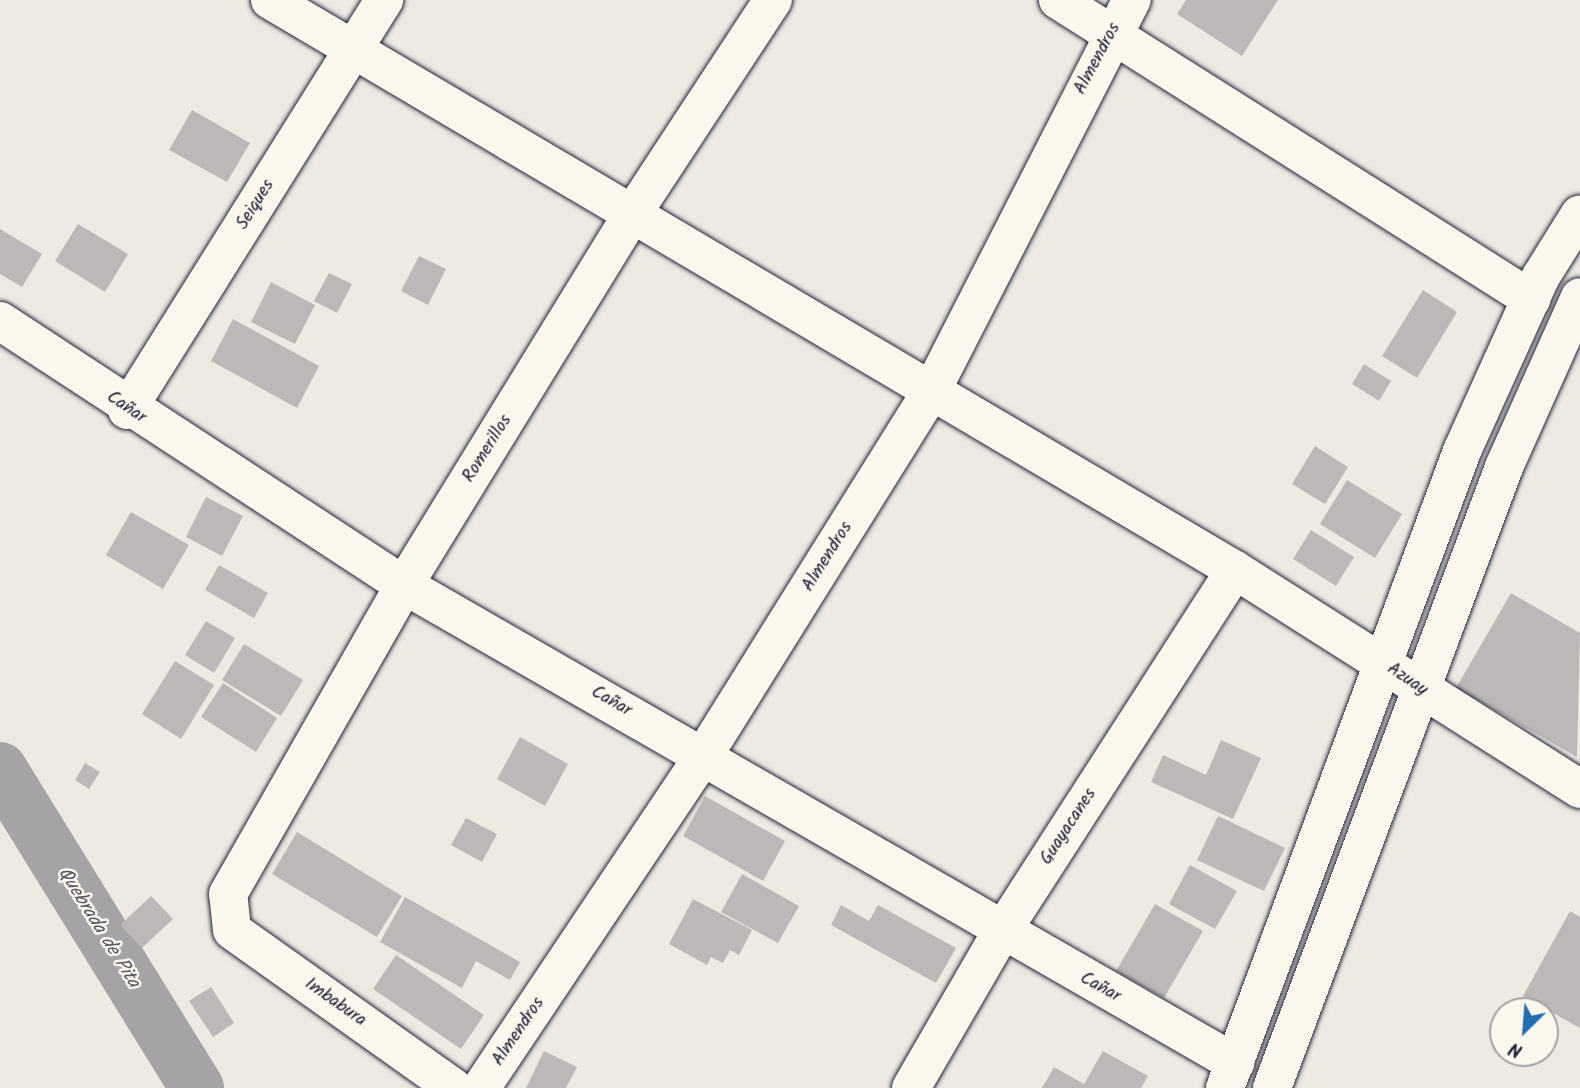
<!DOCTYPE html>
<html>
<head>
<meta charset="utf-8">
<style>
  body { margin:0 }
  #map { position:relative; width:1580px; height:1088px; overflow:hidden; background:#eeeae2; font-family:Kalam,sans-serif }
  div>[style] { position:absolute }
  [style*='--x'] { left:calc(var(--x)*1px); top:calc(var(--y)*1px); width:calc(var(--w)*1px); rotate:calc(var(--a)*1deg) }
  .river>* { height:54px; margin:-27px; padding:0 27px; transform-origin:27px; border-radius:27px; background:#a6a3a7 }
  .building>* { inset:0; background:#bcb8b8 }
  .roads { filter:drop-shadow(0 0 2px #22223b) drop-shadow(0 0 2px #22223b) }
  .minor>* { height:38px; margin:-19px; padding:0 19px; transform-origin:19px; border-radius:19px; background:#fbf7ec }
  .major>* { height:38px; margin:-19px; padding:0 19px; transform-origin:19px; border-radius:19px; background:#fbf7ec }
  span { translate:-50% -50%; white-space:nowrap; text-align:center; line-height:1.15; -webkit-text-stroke:5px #fbf7ec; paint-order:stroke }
  .street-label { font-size:18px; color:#22223b }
  .water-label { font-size:19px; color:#575666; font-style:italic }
  .north { position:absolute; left:1489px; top:997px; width:70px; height:70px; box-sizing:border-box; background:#fbf7ec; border:2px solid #a4a2a5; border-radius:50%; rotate:205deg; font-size:19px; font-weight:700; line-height:28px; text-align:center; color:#22223b }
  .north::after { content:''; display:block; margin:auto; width:24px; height:32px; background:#1f6fb2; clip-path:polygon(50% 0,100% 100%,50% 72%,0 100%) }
</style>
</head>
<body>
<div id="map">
  <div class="river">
    <div style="--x:0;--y:769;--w:375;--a:58.3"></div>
  </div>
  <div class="building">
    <div style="clip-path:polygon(1186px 0,1278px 0,1242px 56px,1177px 14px)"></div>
    <div style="clip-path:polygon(192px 110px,250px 143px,227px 182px,169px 150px)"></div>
    <div style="clip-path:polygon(78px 224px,128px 254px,105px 292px,55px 261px)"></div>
    <div style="clip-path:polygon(0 229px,42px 254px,22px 287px,0 274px)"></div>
    <div style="clip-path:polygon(419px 256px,446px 269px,428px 305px,401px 291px)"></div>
    <div style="clip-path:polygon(329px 273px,352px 284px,337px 313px,314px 301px)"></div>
    <div style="clip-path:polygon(271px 282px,315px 305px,295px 344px,251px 322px)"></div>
    <div style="clip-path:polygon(1423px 290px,1457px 312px,1417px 378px,1382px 356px)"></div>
    <div style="clip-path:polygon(233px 319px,319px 366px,297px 408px,211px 361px)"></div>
    <div style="clip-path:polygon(1364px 364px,1391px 381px,1379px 401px,1352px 384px)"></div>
    <div style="clip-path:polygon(1315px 446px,1348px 467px,1325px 504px,1292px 484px)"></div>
    <div style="clip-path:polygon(1347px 480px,1402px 514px,1375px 558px,1320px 524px)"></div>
    <div style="clip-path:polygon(206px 497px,243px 516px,222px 556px,186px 537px)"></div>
    <div style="clip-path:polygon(131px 512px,189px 545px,163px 589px,106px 555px)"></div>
    <div style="clip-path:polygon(1311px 530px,1354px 557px,1336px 586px,1293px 559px)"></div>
    <div style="clip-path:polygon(219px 565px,268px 593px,254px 618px,205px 590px)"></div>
    <div style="clip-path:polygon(1511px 593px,1580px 633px,1577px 757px,1456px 688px)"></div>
    <div style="clip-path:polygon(206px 621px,235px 638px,214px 673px,185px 655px)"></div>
    <div style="clip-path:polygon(244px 644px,303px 680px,281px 716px,222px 680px)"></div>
    <div style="clip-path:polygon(175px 661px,214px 685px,181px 739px,142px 714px)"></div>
    <div style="clip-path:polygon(223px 683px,277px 718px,256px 752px,201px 717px)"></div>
    <div style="clip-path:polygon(520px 737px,568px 764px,545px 806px,497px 779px)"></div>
    <div style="clip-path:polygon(1221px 740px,1261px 758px,1233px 819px,1151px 782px,1163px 755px,1206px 775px)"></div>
    <div style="clip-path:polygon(85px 763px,100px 772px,89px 789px,75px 780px)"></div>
    <div style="clip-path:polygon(705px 796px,785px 841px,763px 881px,683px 836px)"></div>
    <div style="clip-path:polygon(1218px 816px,1285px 848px,1264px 891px,1197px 860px)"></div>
    <div style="clip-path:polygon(466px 818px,497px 834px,482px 862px,451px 845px)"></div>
    <div style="clip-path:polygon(297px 832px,402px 896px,377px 937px,272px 874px)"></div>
    <div style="clip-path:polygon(1190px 865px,1237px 891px,1215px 929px,1169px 904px)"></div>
    <div style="clip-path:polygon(742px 874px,799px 906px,778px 943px,721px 912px)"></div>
    <div style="clip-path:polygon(151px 896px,173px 919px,142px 948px,120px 925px)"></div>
    <div style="clip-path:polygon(405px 897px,520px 962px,510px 980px,476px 961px,462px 988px,380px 942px)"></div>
    <div style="clip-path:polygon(693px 899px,752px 930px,739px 955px,730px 950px,723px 963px,711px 957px,707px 965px,669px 944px)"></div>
    <div style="clip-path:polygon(1155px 904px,1203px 931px,1164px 998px,1116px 971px)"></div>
    <div style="clip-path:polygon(841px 905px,869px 921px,878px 905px,956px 948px,936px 983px,831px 925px)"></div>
    <div style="clip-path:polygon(1570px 911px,1580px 917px,1580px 1028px,1523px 996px)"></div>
    <div style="clip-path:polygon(396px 955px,484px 1015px,461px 1049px,373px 989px)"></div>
    <div style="clip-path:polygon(211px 987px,234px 1023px,213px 1037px,189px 1001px)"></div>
    <div style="clip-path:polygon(544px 1051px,577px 1067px,566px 1088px,526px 1088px)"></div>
    <div style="clip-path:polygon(1103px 1051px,1148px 1076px,1141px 1088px,1042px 1088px,1054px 1067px,1084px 1084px)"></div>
  </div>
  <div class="roads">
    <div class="minor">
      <div style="--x:270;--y:0;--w:1121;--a:30.57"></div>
      <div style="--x:1235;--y:570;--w:409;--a:32.4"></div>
      <div style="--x:1058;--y:0;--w:560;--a:32.3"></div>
      <div style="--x:0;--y:321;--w:483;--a:33.2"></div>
      <div style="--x:404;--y:585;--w:959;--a:29.91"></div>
      <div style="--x:127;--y:410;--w:484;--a:-57.9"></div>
      <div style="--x:454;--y:1088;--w:272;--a:-144.6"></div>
      <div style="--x:232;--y:930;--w:36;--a:-96"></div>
      <div style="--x:228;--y:894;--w:356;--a:-60.3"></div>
      <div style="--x:404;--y:585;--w:437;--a:-58.4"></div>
      <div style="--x:633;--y:213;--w:255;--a:-56.7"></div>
      <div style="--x:481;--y:1088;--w:401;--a:-56.2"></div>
      <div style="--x:704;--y:755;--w:428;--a:-58"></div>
      <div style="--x:931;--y:392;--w:441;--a:-62.9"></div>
      <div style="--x:911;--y:1088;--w:179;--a:-59.9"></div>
      <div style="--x:1001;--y:933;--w:432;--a:-57.2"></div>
    </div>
    <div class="major">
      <div style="--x:1225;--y:1088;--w:680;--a:-69.59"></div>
      <div style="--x:1462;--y:451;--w:190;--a:-65.7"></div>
      <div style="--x:1540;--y:278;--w:75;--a:-58"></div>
      <div style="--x:1272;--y:1088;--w:663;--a:-69.51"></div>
      <div style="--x:1504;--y:467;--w:186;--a:-65.9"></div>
    </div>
  </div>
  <div class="street-label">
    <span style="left:1098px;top:59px;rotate:-62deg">Almendros</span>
    <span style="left:256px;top:205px;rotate:-58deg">Seiques</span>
    <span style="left:126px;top:408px;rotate:34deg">Cañar</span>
    <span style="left:488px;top:449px;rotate:-58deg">Romerillos</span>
    <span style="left:828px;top:557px;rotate:-58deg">Almendros</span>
    <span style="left:1407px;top:680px;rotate:34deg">Azuay</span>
    <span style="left:611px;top:702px;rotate:30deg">Cañar</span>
    <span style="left:1069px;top:827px;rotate:-57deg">Guayacanes</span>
    <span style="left:1100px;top:988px;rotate:29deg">Cañar</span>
    <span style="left:335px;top:1003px;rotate:35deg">Imbabura</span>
    <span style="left:519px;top:1032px;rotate:-56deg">Almendros</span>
  </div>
  <div class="water-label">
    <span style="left:98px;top:928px;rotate:58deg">Quebrada de Pita</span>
  </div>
  <div class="north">N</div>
</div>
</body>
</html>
